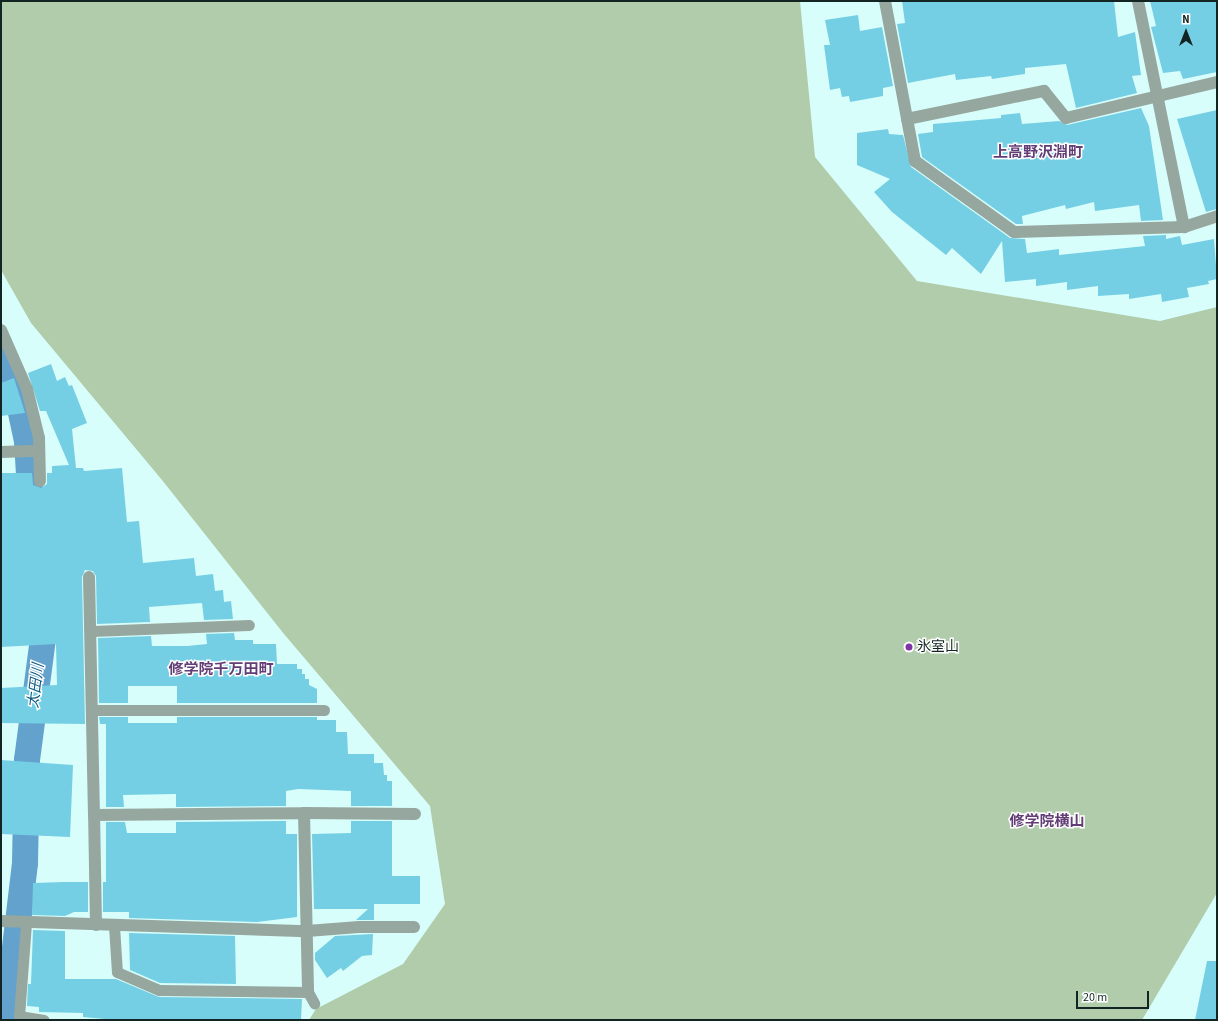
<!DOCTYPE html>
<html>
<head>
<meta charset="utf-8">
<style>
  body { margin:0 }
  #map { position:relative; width:1218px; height:1021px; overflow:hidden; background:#d8fefb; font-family:"Source Sans 3","Noto Sans JP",sans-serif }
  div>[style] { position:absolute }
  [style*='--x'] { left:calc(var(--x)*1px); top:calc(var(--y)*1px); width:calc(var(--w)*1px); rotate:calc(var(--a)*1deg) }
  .green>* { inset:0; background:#b0ccab }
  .canal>* { height:26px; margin:-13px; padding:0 13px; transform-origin:13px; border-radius:13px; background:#63a2cd }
  .building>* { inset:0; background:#75cfe4 }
  .lane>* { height:11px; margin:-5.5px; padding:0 5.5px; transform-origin:5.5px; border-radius:5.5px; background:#96a79f }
  .street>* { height:12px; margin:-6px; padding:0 6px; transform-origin:6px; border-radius:6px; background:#96a79f }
  .dots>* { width:11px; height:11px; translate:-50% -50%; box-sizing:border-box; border:2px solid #fff; border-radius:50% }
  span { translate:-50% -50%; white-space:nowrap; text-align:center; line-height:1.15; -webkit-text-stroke:3px #fff; paint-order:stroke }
  .poi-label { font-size:14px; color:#122523 }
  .left { translate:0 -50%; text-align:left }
  .neighbourhood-label { font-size:15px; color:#623d76; font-weight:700 }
  .water-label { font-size:15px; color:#105d87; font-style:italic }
  .frame { position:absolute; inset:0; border:2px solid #122523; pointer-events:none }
  .north { position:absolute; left:1166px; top:12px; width:40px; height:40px; -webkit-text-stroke:3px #fff; paint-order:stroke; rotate:0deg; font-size:11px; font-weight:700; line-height:16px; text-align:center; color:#122523 }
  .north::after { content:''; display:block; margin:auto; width:14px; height:18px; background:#122523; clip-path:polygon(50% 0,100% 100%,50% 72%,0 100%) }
  .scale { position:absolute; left:1076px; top:991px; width:73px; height:18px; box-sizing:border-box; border:2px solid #122523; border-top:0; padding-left:5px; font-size:12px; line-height:14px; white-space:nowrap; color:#122523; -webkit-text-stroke:3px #fff; paint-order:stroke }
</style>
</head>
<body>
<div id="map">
  <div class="green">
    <div style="clip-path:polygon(1px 1px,800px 1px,815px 157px,917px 281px,1160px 321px,1217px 307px,1217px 893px,1142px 1020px,309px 1020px,316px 1009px,403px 964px,445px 904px,430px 806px,284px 634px,162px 480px,31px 323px,1px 270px)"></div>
  </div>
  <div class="canal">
    <div style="--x:1;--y:357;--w:31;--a:63"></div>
    <div style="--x:15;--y:385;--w:57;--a:77.9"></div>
    <div style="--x:27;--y:441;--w:68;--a:86.6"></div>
    <div style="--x:10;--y:1020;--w:56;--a:-86.9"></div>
    <div style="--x:13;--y:964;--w:102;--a:-83.2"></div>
    <div style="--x:25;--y:863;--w:103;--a:-88.9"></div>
    <div style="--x:27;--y:760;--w:123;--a:-82.5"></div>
    <div style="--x:43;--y:638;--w:29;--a:-88"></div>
  </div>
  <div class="building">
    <div style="clip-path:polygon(902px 1px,1114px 1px,1118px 37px,1135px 32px,1141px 75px,1132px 76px,1137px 93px,1076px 108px,1066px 64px,1025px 68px,1025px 74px,992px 79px,991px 76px,956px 80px,955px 74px,908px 83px,897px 24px,905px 23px)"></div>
    <div style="clip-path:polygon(1150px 1px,1217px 1px,1217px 72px,1183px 79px,1180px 71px,1163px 73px,1151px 27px,1156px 26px)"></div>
    <div style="clip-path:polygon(858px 15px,860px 31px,882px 27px,893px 86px,883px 88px,883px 96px,850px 102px,849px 96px,842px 97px,840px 88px,830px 90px,824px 45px,830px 45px,825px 20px)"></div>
    <div style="clip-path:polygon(1141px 108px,1149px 126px,1163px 220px,1141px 221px,1139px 205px,1095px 211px,1094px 202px,1066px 209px,1065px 205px,1022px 216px,1023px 224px,1016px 224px,922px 157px,918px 134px,933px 132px,933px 124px,1001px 118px,1001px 115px,1020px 113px,1022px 124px,1059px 121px,1067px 125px)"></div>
    <div style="clip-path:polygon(1217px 110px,1217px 209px,1206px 212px,1177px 119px)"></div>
    <div style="clip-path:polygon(888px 129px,889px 134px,903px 135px,911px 167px,1010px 238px,1025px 239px,1027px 253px,1059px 249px,1059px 255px,1145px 246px,1143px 236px,1166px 235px,1166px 239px,1180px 236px,1182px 245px,1214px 239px,1217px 279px,1208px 281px,1209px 284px,1187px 288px,1189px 297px,1162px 302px,1161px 294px,1129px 299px,1129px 294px,1098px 296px,1098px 286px,1067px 290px,1067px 282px,1036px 286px,1036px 279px,1005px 282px,1002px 241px,981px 274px,952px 248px,946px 255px,892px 212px,874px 192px,890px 179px,857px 165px,857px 133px)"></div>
    <div style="clip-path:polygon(51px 364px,57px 381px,65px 377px,69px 386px,72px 385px,87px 423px,72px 429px,76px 468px,83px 468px,84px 471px,122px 468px,127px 522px,139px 521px,143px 563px,194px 558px,196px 576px,213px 574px,215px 591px,223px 590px,224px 602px,231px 601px,233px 619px,204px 620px,202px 603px,149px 607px,150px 622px,97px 624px,96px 576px,93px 571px,85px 570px,82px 577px,85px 724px,1px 723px,1px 688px,57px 685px,56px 644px,1px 647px,1px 473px,32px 473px,33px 485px,41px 488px,47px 484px,47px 473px,52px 473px,52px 466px,69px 465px,46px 411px,40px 411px,28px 373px)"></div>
    <div style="clip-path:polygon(14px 378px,25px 413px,1px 416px,1px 383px)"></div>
    <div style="clip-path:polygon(234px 633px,235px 640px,253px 640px,253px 644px,276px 644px,277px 664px,297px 664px,297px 669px,302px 669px,302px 674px,305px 674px,305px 679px,309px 679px,309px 685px,317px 689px,317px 703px,177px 703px,177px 686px,128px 686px,128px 703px,99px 703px,98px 638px,151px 636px,152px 646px,187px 646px,207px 644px,206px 634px)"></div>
    <div style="clip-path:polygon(99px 717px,128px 717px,128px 723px,177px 723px,177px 717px,317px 717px,317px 720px,336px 720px,336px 732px,347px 732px,348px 754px,374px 754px,374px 763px,383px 763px,384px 775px,387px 775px,387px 781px,392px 781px,392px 806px,351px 806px,351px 791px,298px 789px,286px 791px,286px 806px,176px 807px,176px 794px,123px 795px,124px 807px,106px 807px,106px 724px,100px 724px)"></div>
    <div style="clip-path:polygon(1px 760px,73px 765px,70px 837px,1px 834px)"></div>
    <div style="clip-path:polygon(286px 821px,286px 834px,297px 834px,297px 917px,257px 922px,129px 918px,129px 912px,103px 912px,103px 882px,106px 882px,106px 822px,125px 822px,127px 833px,176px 833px,176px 822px)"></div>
    <div style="clip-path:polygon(351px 821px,392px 821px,392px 876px,420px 876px,420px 904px,374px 904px,374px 920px,356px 920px,368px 909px,314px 909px,312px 834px,351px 833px)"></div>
    <div style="clip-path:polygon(64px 882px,88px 882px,88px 912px,74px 912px,65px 916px,32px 915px,33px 883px)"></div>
    <div style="clip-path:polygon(33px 930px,65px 931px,65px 979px,116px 979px,159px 997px,302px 999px,301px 1020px,116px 1020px,83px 1017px,83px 1013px,39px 1012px,39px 1007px,27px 1006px,28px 984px,31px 984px)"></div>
    <div style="clip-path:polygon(129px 933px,235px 936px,236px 984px,160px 983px,130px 970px)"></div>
    <div style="clip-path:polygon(373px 934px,372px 955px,362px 956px,343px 971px,341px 968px,327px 978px,315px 960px,315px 953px,335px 936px)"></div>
    <div style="clip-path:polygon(1207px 961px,1216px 961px,1217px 1020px,1195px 1020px)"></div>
  </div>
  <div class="lane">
    <div style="--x:92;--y:631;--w:157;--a:-2.2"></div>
    <div style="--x:93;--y:710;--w:231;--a:0"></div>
    <div style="--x:26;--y:923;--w:93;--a:94.3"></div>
    <div style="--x:19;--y:1016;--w:25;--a:9"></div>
    <div style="--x:114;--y:926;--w:46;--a:86.3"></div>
    <div style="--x:117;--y:972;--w:46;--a:23.2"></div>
    <div style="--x:159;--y:990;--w:149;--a:0.8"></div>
    <div style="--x:308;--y:992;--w:13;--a:61"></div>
  </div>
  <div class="street">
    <div style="--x:885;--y:1;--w:163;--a:79.4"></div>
    <div style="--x:915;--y:161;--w:122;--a:35.6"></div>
    <div style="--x:1014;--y:232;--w:170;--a:-1.7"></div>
    <div style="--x:1184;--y:227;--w:35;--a:-18"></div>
    <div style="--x:1138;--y:1;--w:231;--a:78.5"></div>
    <div style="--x:907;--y:119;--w:140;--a:-11.6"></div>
    <div style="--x:1044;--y:91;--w:35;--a:51"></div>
    <div style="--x:1066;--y:118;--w:155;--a:-13.4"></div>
    <div style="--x:1;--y:330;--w:64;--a:66.2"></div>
    <div style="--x:27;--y:389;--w:50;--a:76.2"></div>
    <div style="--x:39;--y:438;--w:43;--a:88.7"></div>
    <div style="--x:1;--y:452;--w:38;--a:-2"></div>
    <div style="--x:89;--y:577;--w:238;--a:88.8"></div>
    <div style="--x:304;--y:813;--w:111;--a:0.5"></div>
    <div style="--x:1;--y:921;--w:306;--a:1.9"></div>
    <div style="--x:307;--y:931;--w:52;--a:-4.4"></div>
    <div style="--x:359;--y:927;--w:55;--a:0"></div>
    <div style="--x:96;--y:925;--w:110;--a:-91"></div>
    <div style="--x:94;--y:815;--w:210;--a:-0.5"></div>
    <div style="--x:304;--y:813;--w:179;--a:88.7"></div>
  </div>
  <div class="dots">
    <div style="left:909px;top:647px;background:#8134a5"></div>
  </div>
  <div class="poi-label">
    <span class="left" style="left:917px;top:647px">氷室山</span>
  </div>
  <div class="neighbourhood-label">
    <span style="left:1038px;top:153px">上高野沢淵町</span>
    <span style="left:221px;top:670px">修学院千万田町</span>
    <span style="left:1047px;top:822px">修学院横山</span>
  </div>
  <div class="water-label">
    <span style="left:36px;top:686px;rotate:-83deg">太田川</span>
  </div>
  <div class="frame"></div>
  <div class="north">N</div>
  <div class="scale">20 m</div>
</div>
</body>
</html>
